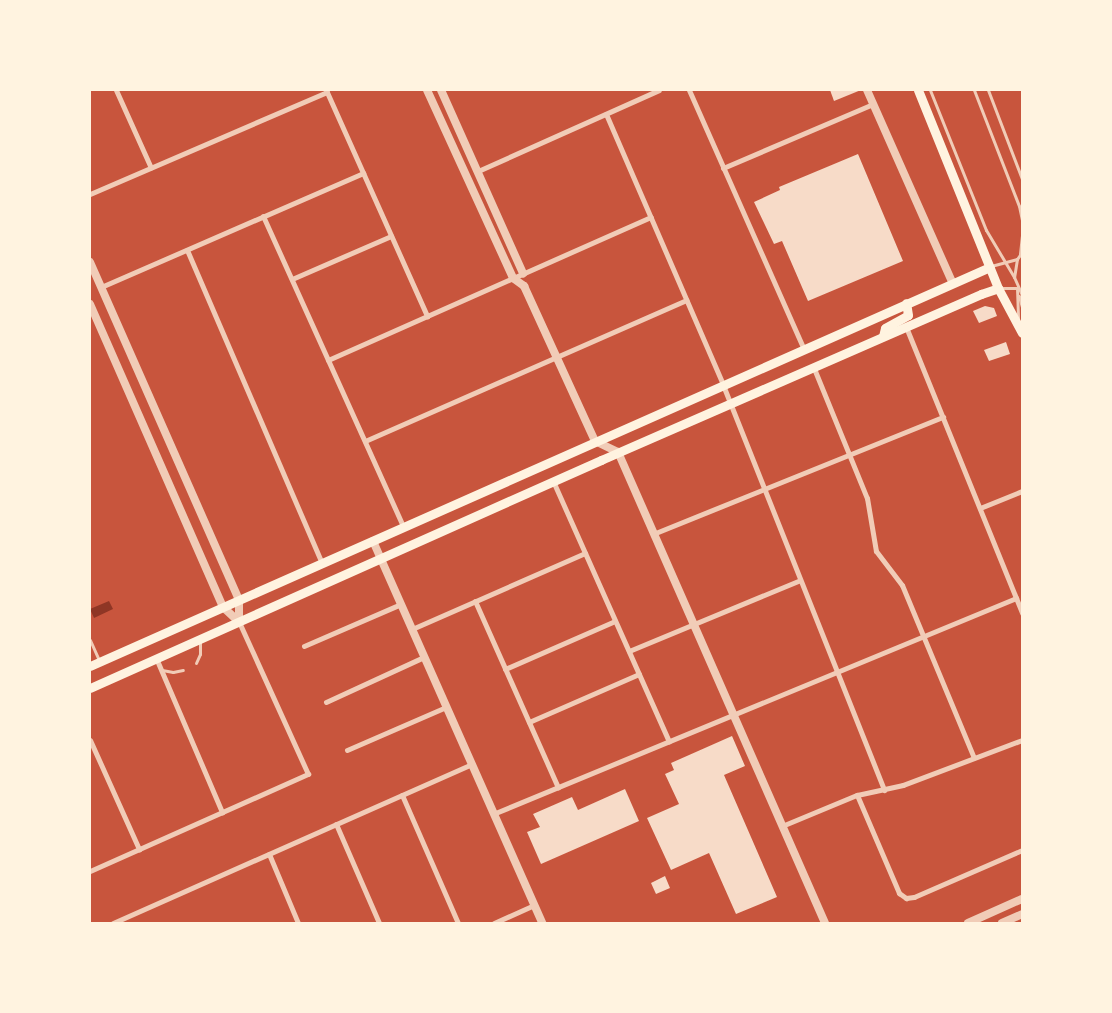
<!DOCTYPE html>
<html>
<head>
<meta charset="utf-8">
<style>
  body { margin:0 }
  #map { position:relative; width:1112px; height:1013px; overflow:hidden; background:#c8553d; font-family:Barlow,sans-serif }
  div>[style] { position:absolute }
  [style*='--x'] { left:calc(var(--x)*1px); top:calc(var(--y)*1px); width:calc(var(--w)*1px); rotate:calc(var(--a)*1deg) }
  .water>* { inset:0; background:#8f3625 }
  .building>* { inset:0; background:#f7dbc8 }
  .service>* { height:3px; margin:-1.5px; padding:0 1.5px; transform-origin:1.5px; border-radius:1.5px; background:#f1ccb7 }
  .pedestrian>* { height:4.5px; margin:-2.25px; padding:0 2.25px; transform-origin:2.25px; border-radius:2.25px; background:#f1ccb7 }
  .minor>* { height:5px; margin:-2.5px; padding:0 2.5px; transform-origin:2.5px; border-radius:2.5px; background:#f1ccb7 }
  .tertiary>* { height:8px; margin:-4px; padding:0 4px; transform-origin:4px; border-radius:4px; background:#f1ccb7 }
  .secondary>* { height:9px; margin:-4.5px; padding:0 4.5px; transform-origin:4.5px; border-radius:4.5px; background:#fff3e0 }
  .primary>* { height:9px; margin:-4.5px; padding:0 4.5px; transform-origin:4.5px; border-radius:4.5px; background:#fff3e0 }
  span { translate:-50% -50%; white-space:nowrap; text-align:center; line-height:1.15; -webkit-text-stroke:4px #fff3e0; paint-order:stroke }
  .frame { position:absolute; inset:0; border:91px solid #fff3e0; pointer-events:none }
</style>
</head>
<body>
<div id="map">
  <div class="water">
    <div style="clip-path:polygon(109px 601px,113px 609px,94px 618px,90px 609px)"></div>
  </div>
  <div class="building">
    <div style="clip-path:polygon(830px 90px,861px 90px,834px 101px)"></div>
    <div style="clip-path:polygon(858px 154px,903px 261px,808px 301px,782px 241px,774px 244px,754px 202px,780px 190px,779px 187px)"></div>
    <div style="clip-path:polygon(985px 306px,994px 308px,997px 316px,979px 323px,973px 311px)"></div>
    <div style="clip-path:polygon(1006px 342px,1010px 354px,989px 361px,984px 350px)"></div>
    <div style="clip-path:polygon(732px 736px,745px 766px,724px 775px,777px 897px,736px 914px,709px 853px,671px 870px,647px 818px,679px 804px,665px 774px,674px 770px,671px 763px)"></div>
    <div style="clip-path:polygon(625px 789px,639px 821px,541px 864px,527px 832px,540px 827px,533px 814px,572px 797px,578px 810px)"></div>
    <div style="clip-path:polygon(665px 876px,670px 888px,656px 894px,651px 883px)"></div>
  </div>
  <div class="service">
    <div style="--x:930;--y:90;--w:151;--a:68.2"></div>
    <div style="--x:986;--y:230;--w:55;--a:59.2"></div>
    <div style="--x:974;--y:90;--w:124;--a:68.8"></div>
    <div style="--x:1019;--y:206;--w:14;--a:78"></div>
    <div style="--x:988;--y:90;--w:95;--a:69.1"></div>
    <div style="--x:1022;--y:252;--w:9;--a:126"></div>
    <div style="--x:1017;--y:259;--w:18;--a:99"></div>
    <div style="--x:1014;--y:277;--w:20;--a:66"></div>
    <div style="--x:1020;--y:254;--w:18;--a:-84"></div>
    <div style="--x:991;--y:266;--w:27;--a:-15"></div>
    <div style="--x:1000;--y:288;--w:17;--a:0"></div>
    <div style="--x:1017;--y:288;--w:32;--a:88"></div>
    <div style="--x:1019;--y:296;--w:11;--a:75"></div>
    <div style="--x:90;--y:640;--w:22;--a:66"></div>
    <div style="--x:196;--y:663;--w:10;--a:-66"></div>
    <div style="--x:200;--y:654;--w:14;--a:-90"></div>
    <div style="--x:162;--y:670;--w:11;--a:10"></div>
    <div style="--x:173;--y:672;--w:10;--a:-11"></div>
  </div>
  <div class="pedestrian">
    <div style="--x:782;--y:826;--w:81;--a:-22.5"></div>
  </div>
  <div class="minor">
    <div style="--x:116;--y:90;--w:85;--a:65.8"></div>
    <div style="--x:326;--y:90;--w:248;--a:65.9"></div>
    <div style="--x:689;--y:90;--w:283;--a:66.1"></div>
    <div style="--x:606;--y:114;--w:295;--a:66.6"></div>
    <div style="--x:723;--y:385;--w:436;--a:68.3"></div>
    <div style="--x:723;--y:168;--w:163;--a:-23.1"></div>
    <div style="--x:478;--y:171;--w:198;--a:-24.1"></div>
    <div style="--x:90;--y:194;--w:258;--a:-23.3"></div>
    <div style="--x:263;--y:216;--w:342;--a:65.7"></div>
    <div style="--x:187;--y:250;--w:342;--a:66.7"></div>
    <div style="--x:292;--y:279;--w:108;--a:-23.5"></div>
    <div style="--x:101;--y:287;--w:286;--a:-23.5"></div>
    <div style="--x:906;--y:327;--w:309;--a:67.9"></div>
    <div style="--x:328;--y:360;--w:353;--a:-23.9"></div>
    <div style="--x:813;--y:366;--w:143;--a:67.8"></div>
    <div style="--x:867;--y:498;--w:54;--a:80.4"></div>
    <div style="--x:876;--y:551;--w:43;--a:52.6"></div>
    <div style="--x:902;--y:585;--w:187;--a:67.4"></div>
    <div style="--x:365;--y:441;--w:351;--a:-23.7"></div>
    <div style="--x:553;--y:481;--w:285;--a:66"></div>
    <div style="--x:980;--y:508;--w:45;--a:-22"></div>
    <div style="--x:653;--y:534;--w:313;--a:-22"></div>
    <div style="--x:475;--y:601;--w:204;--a:66"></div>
    <div style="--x:412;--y:629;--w:189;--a:-23.7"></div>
    <div style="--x:304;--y:646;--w:106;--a:-23.4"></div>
    <div style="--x:629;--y:651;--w:185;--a:-22.5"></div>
    <div style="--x:156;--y:658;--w:168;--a:66.8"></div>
    <div style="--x:505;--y:669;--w:120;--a:-23.6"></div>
    <div style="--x:326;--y:702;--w:108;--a:-24.7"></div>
    <div style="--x:529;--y:722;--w:120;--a:-23.6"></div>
    <div style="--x:90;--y:740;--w:120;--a:65.8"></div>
    <div style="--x:1022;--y:740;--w:127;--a:159.3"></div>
    <div style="--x:903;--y:785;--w:47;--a:167.7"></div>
    <div style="--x:857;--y:795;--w:107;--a:66.8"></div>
    <div style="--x:899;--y:893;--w:9;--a:36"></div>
    <div style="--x:906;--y:898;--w:8;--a:-7"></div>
    <div style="--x:914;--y:897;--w:118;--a:-23.5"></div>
    <div style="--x:347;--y:750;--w:108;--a:-23.5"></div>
    <div style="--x:402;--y:795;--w:140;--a:66.4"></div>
    <div style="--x:493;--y:814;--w:566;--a:-22.44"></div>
    <div style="--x:336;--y:824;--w:108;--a:66.5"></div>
    <div style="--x:269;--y:854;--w:75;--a:67.2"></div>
    <div style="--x:90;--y:871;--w:239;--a:-24"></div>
    <div style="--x:308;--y:774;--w:167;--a:-114.4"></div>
    <div style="--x:113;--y:923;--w:392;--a:-23.9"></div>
    <div style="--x:494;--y:923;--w:44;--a:-24.2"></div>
  </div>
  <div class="tertiary">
    <div style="--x:427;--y:90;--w:207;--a:65.4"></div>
    <div style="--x:513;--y:278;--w:14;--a:36"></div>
    <div style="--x:524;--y:286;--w:170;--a:65.4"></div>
    <div style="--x:595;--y:441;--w:25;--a:26"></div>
    <div style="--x:618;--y:452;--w:514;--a:66.27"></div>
    <div style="--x:441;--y:90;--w:201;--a:65.9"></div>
    <div style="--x:867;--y:90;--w:210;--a:66.1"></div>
    <div style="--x:90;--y:262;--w:369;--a:66.2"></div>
    <div style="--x:239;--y:600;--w:22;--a:90"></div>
    <div style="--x:90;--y:304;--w:331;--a:66.3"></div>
    <div style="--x:223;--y:607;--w:22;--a:43"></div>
    <div style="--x:373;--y:541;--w:418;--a:66.1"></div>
    <div style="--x:968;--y:923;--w:59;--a:-24"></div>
    <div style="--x:1002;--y:923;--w:22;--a:-24"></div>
  </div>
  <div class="secondary">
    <div style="--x:883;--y:336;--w:8;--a:-76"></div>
    <div style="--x:885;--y:328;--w:26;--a:-29"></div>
    <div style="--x:908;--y:315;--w:12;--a:-99"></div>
    <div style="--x:90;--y:666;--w:984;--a:-23.91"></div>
    <div style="--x:90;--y:688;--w:560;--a:-24.05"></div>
    <div style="--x:601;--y:460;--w:415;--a:-23.6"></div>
    <div style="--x:981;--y:294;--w:18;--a:-19"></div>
  </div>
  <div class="primary">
    <div style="--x:918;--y:90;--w:214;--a:68"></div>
    <div style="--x:998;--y:288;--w:51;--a:61.9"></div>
  </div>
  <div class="frame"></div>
</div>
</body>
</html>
